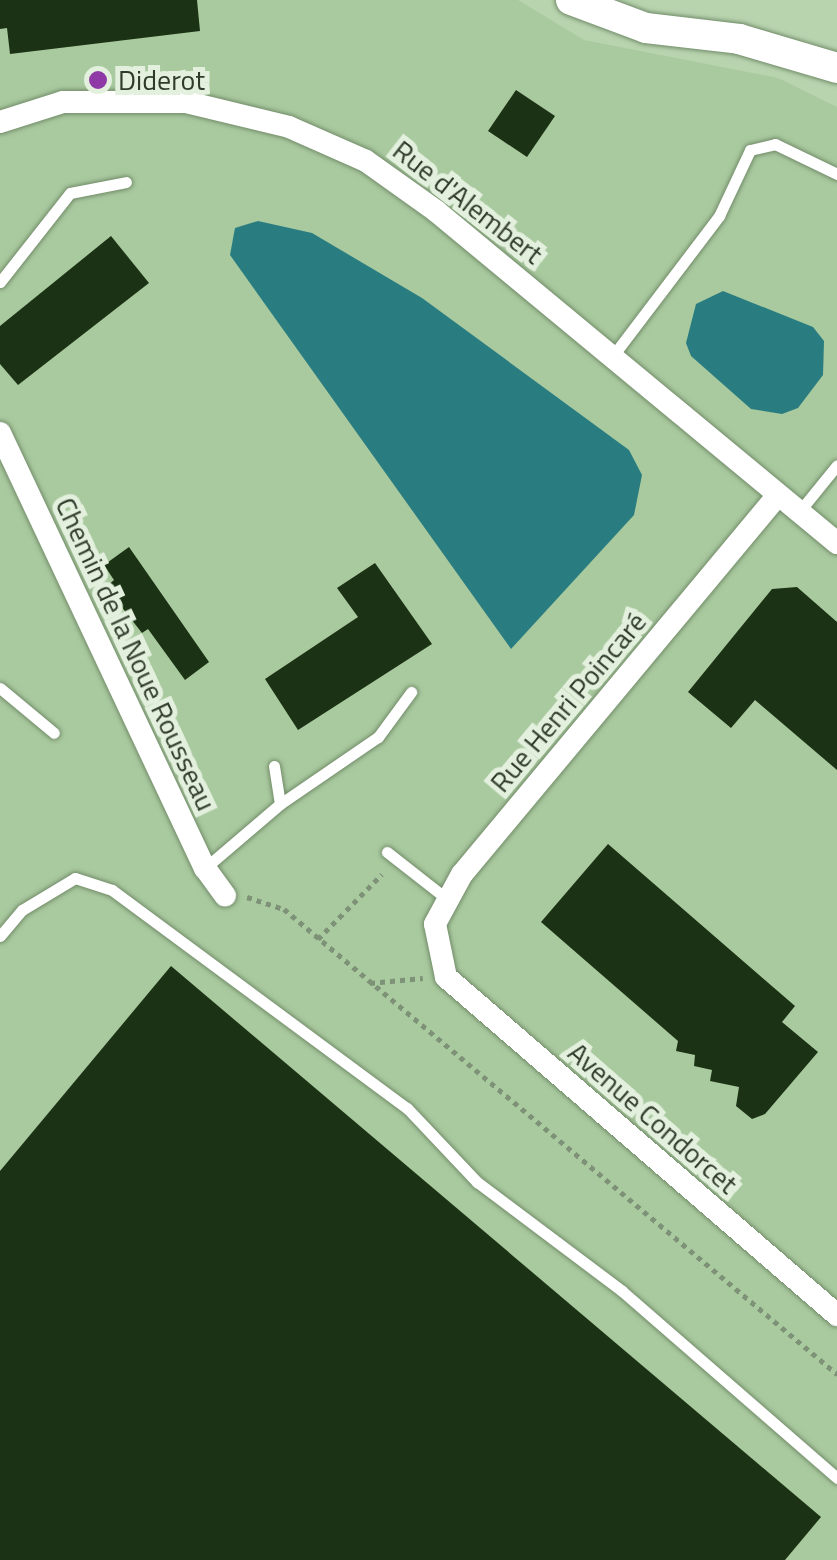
<!DOCTYPE html>
<html>
<head>
<meta charset="utf-8">
<style>
  body { margin:0 }
  #map { position:relative; width:837px; height:1560px; overflow:hidden; background:#b8d4af; font-family:"Titillium Web",sans-serif }
  div>[style] { position:absolute }
  [style*='--x'] { left:calc(var(--x)*1px); top:calc(var(--y)*1px); width:calc(var(--w)*1px); rotate:calc(var(--a)*1deg) }
  .built>* { inset:0; background:#a9c99f }
  .water>* { inset:0; background:#297d80 }
  .building>* { inset:0; background:#1b3214 }
  .path>* { height:5px; margin-top:-2.5px; transform-origin:0; background:repeating-linear-gradient(90deg,#7d9276 0 5px,transparent 0 10px) }
  .roads { filter:drop-shadow(0 0 2px #728c69) drop-shadow(0 0 2px #728c69) }
  .service>* { height:11px; margin:-5.5px; padding:0 5.5px; transform-origin:5.5px; border-radius:5.5px; background:#fff }
  .minor>* { height:22px; margin:-11px; padding:0 11px; transform-origin:11px; border-radius:11px; background:#fff }
  .tertiary>* { height:30px; margin:-15px; padding:0 15px; transform-origin:15px; border-radius:15px; background:#fff }
  .dots>* { width:28px; height:28px; translate:-50% -50%; box-sizing:border-box; border:5px solid #e2f0dd; border-radius:50% }
  span { translate:-50% -50%; white-space:nowrap; text-align:center; line-height:1.15; -webkit-text-stroke:10px #e2f0dd; paint-order:stroke }
  .poi-label { font-size:28px; color:#2f3a2b }
  .left { translate:0 -50%; text-align:left }
  .street-label { font-size:28px; color:#2f3a2b }
</style>
</head>
<body>
<div id="map">
  <div class="built">
    <div style="clip-path:polygon(0 0,518px 0,584px 40px,778px 78px,837px 107px,837px 1560px,0 1560px)"></div>
  </div>
  <div class="water">
    <div style="clip-path:polygon(258px 221px,312px 233px,422px 298px,629px 450px,642px 475px,634px 515px,511px 649px,230px 255px,235px 228px)"></div>
    <div style="clip-path:polygon(723px 291px,813px 327px,824px 341px,823px 375px,798px 408px,782px 414px,751px 409px,691px 356px,686px 343px,696px 304px)"></div>
  </div>
  <div class="building">
    <div style="clip-path:polygon(0 0,197px 0,200px 31px,10px 54px,7px 28px,0 29px)"></div>
    <div style="clip-path:polygon(516px 90px,555px 116px,527px 157px,488px 131px)"></div>
    <div style="clip-path:polygon(111px 236px,149px 283px,18px 385px,0 364px,0 326px)"></div>
    <div style="clip-path:polygon(129px 547px,209px 662px,185px 680px,148px 629px,142px 633px,106px 587px,114px 580px,104px 565px)"></div>
    <div style="clip-path:polygon(375px 563px,432px 644px,298px 730px,265px 679px,358px 617px,337px 588px)"></div>
    <div style="clip-path:polygon(797px 587px,837px 622px,837px 770px,755px 700px,731px 728px,688px 692px,772px 589px)"></div>
    <div style="clip-path:polygon(608px 844px,795px 1006px,782px 1022px,818px 1052px,765px 1114px,752px 1119px,736px 1106px,739px 1087px,710px 1081px,712px 1070px,694px 1066px,695px 1055px,676px 1051px,678px 1041px,541px 922px)"></div>
    <div style="clip-path:polygon(171px 966px,821px 1517px,785px 1560px,0 1560px,0 1171px)"></div>
  </div>
  <div class="path">
    <div style="--x:247;--y:897;--w:39;--a:18"></div>
    <div style="--x:284;--y:909;--w:723;--a:40.06"></div>
    <div style="--x:318;--y:939;--w:91;--a:-45.4"></div>
    <div style="--x:370;--y:983;--w:53;--a:-5.4"></div>
  </div>
  <div class="roads">
    <div class="service">
      <div style="--x:0;--y:282;--w:113;--a:-51.8"></div>
      <div style="--x:70;--y:193;--w:57;--a:-11.1"></div>
      <div style="--x:612;--y:357;--w:177;--a:-52.8"></div>
      <div style="--x:719;--y:216;--w:73;--a:-64.8"></div>
      <div style="--x:750;--y:150;--w:26;--a:-13"></div>
      <div style="--x:775;--y:144;--w:69;--a:25.8"></div>
      <div style="--x:799;--y:512;--w:60;--a:-51"></div>
      <div style="--x:0;--y:688;--w:70;--a:39.8"></div>
      <div style="--x:274;--y:766;--w:38;--a:81"></div>
      <div style="--x:387;--y:852;--w:76;--a:38.1"></div>
      <div style="--x:205;--y:868;--w:99;--a:-40.5"></div>
      <div style="--x:280;--y:804;--w:119;--a:-34.4"></div>
      <div style="--x:378;--y:737;--w:56;--a:-53.7"></div>
      <div style="--x:0;--y:936;--w:34;--a:-50"></div>
      <div style="--x:22;--y:910;--w:62;--a:-31.1"></div>
      <div style="--x:75;--y:878;--w:39;--a:18"></div>
      <div style="--x:112;--y:890;--w:367;--a:36.5"></div>
      <div style="--x:407;--y:1108;--w:102;--a:46.6"></div>
      <div style="--x:477;--y:1182;--w:181;--a:36.9"></div>
      <div style="--x:622;--y:1291;--w:285;--a:41"></div>
    </div>
    <div class="minor">
      <div style="--x:0;--y:122;--w:66;--a:-17.6"></div>
      <div style="--x:63;--y:102;--w:123;--a:0"></div>
      <div style="--x:186;--y:102;--w:106;--a:13.6"></div>
      <div style="--x:289;--y:127;--w:84;--a:23.8"></div>
      <div style="--x:366;--y:161;--w:86;--a:35.5"></div>
      <div style="--x:436;--y:211;--w:521;--a:39.62"></div>
      <div style="--x:0;--y:433;--w:481;--a:64.8"></div>
      <div style="--x:205;--y:868;--w:34;--a:54"></div>
      <div style="--x:778;--y:495;--w:493;--a:129.8"></div>
      <div style="--x:462;--y:874;--w:57;--a:118.4"></div>
      <div style="--x:435;--y:924;--w:54;--a:78.3"></div>
      <div style="--x:446;--y:977;--w:517;--a:40.84"></div>
    </div>
    <div class="tertiary">
      <div style="--x:571;--y:0;--w:80;--a:20.5"></div>
      <div style="--x:646;--y:28;--w:94;--a:6.7"></div>
      <div style="--x:739;--y:39;--w:102;--a:16.5"></div>
    </div>
  </div>
  <div class="dots">
    <div style="left:98px;top:80px;background:#8f39a6"></div>
  </div>
  <div class="poi-label">
    <span class="left" style="left:118px;top:80px">Diderot</span>
  </div>
  <div class="street-label">
    <span style="left:468px;top:202px;rotate:38deg">Rue d'Alembert</span>
    <span style="left:136px;top:654px;rotate:65deg">Chemin de la Noue Rousseau</span>
    <span style="left:568px;top:702px;rotate:-50deg">Rue Henri Poincaré</span>
    <span style="left:653px;top:1118px;rotate:41deg">Avenue Condorcet</span>
  </div>
</div>
</body>
</html>
